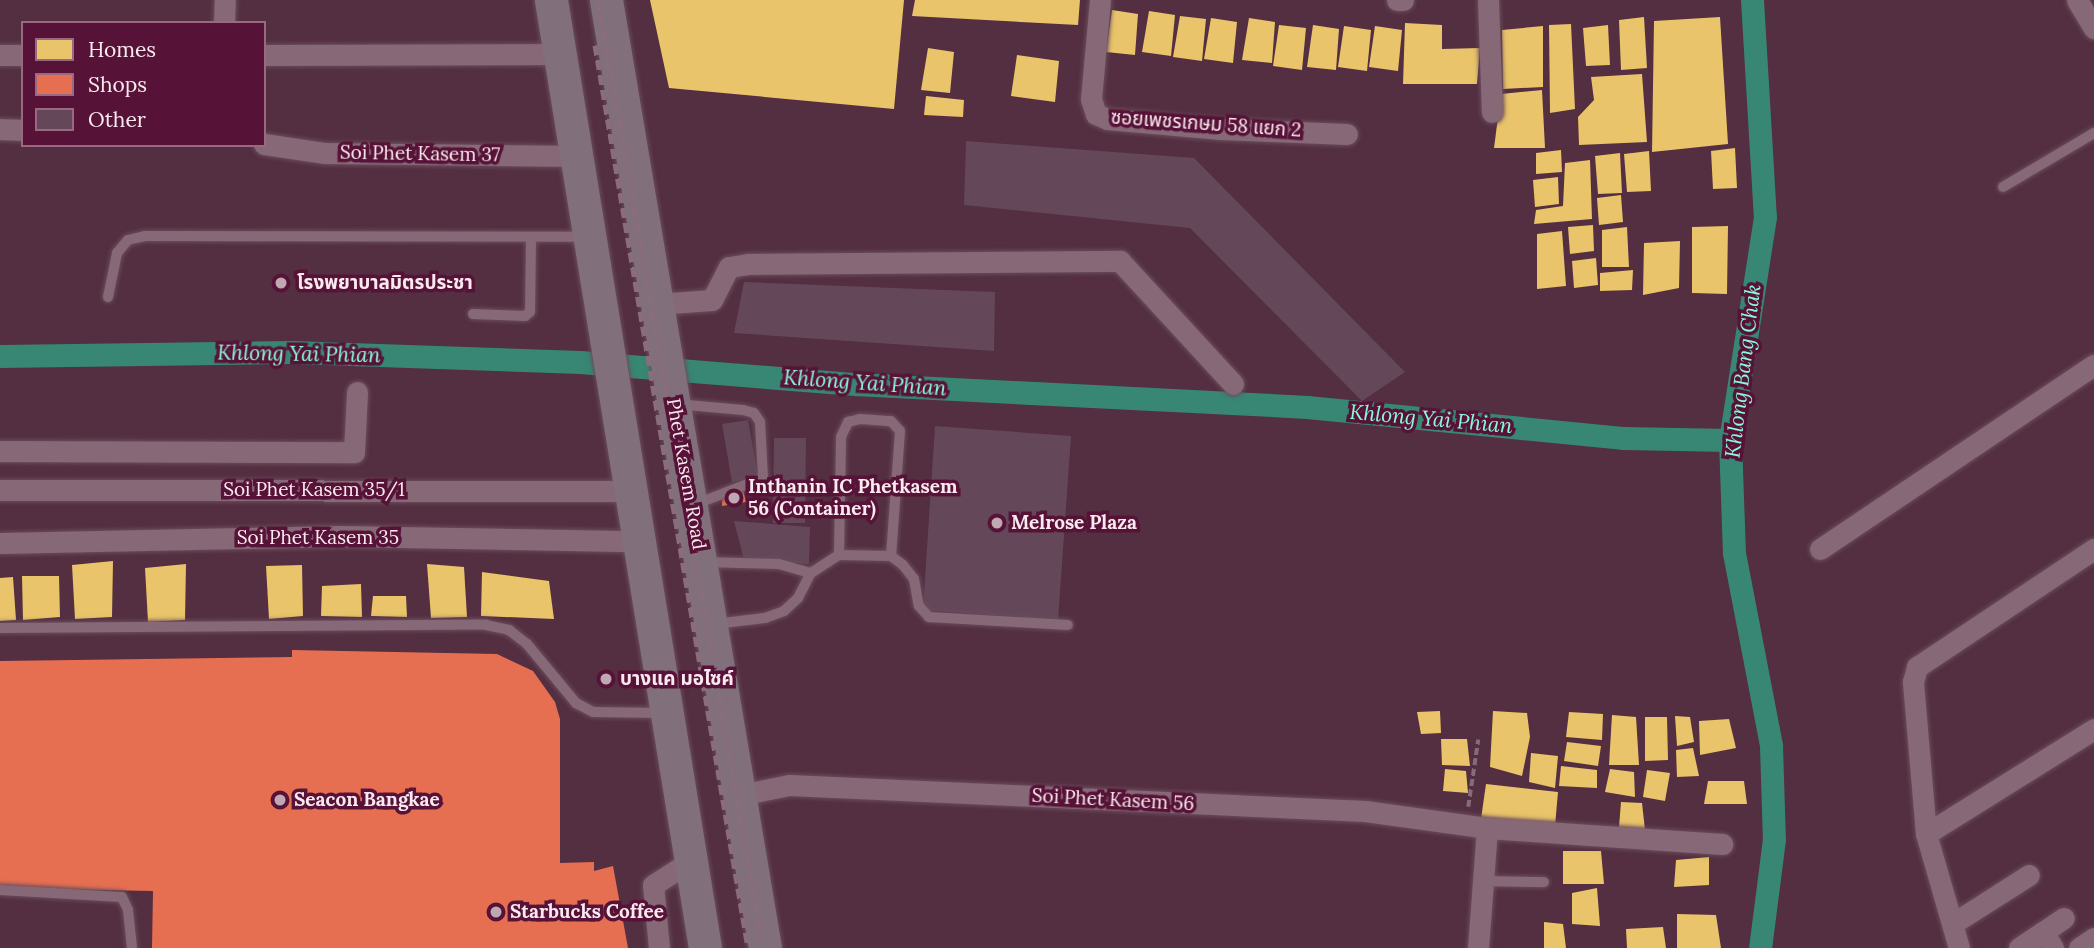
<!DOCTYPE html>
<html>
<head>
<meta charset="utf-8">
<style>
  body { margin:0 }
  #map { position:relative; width:2094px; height:948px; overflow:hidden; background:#542e41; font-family:Lora,"Noto Sans Thai",serif }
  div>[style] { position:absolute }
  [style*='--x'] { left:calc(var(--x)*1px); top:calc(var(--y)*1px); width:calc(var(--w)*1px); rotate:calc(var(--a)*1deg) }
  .homes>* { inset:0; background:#e9c46a }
  .shops>* { inset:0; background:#e76f51 }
  .canal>* { height:23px; margin:-11.5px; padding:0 11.5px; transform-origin:11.5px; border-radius:11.5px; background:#378774 }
  .building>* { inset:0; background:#64485a }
  .path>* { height:3.5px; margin-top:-1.75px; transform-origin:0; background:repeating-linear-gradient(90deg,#876b78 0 7px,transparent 0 10.5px) }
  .roads { filter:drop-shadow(0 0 2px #694d5b) drop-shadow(0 0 2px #694d5b) }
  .lane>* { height:10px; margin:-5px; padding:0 5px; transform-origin:5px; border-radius:5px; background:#876877 }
  .street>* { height:21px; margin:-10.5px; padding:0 10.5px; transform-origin:10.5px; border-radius:10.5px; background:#876877 }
  .primary>* { height:33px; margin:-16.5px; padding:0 16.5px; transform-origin:16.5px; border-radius:16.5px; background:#826f7c }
  .rail>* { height:5px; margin-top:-2.5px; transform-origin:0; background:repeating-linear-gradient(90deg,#896d7a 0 10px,transparent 0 15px) }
  .dots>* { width:19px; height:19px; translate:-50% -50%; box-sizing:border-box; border:4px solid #571337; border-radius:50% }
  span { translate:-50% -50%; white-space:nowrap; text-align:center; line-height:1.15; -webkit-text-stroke:7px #571337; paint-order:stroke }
  .street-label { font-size:19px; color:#fae9ef }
  .poi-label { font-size:19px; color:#fae9ef; font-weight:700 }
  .left { translate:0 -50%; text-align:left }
  .water-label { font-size:21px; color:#8bfada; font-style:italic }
  .legend { position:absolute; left:21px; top:21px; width:245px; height:126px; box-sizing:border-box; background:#571337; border:2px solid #986981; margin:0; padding:9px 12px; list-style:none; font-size:21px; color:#fae9ef }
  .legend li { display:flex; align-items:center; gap:14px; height:35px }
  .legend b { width:35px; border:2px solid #986981 }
</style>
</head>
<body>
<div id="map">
  <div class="homes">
    <div style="clip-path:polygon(650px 0,904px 0,894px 109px,669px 88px)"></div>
    <div style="clip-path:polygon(915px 0,1080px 0,1078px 25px,912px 16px)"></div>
    <div style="clip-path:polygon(1112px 10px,1138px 14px,1135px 55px,1106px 52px)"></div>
    <div style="clip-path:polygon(1149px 11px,1175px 15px,1171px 56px,1142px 52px)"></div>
    <div style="clip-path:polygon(1180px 16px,1206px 19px,1202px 61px,1173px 57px)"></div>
    <div style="clip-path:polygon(1644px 17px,1647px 68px,1621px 70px,1619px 20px)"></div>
    <div style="clip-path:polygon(1720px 17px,1728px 144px,1652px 152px,1654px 21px)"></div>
    <div style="clip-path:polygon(1211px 18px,1237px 22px,1233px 63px,1204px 59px)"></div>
    <div style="clip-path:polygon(1249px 18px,1275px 22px,1272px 63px,1242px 60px)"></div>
    <div style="clip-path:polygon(1405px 23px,1442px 25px,1442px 49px,1480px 48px,1477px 84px,1403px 84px)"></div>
    <div style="clip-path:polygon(1571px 24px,1575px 109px,1550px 113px,1549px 25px)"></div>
    <div style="clip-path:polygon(1279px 25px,1306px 28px,1302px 70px,1273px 66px)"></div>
    <div style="clip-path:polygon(1313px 25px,1339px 29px,1336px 70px,1307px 67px)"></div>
    <div style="clip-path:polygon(1608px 25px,1610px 65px,1586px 66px,1583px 28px)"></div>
    <div style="clip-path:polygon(1344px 26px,1371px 30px,1367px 71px,1338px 67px)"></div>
    <div style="clip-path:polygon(1375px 26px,1402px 30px,1398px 71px,1369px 67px)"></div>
    <div style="clip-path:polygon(1543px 26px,1543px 87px,1503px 89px,1502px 30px)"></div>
    <div style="clip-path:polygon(928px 48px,954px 52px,950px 93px,921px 90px)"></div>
    <div style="clip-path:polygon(1017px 55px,1059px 61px,1055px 102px,1011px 96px)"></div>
    <div style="clip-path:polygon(1642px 74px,1647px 142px,1579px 145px,1578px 117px,1594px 100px,1591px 77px)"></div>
    <div style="clip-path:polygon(1542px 90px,1545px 148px,1494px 148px,1501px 94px)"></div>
    <div style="clip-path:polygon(926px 96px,964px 100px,963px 117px,924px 115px)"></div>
    <div style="clip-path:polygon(1735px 148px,1737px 188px,1713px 189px,1711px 151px)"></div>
    <div style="clip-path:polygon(1561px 150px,1562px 172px,1536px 174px,1536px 153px)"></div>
    <div style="clip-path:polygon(1649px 151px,1651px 191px,1627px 192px,1624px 154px)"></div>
    <div style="clip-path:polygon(1620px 153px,1622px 193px,1598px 194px,1595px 156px)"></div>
    <div style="clip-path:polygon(1590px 160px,1592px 219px,1534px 224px,1536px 210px,1563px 206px,1565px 163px)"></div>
    <div style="clip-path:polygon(1558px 177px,1559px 204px,1535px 207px,1533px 180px)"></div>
    <div style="clip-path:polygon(1621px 195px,1623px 222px,1599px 225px,1597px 198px)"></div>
    <div style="clip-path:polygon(1593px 225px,1594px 251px,1570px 254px,1568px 227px)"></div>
    <div style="clip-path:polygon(1728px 226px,1727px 294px,1692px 293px,1692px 227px)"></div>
    <div style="clip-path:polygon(1627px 227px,1629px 267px,1602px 267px,1602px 230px)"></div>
    <div style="clip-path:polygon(1562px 231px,1566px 286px,1537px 289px,1537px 234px)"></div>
    <div style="clip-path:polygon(1680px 241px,1679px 288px,1643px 295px,1644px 243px)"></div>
    <div style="clip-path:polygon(1596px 258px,1598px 285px,1574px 288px,1572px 261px)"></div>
    <div style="clip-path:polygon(1633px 270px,1632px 290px,1600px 291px,1600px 273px)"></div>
    <div style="clip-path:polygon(113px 561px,112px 617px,75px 619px,72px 565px)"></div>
    <div style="clip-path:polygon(186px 564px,185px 620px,148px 622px,145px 568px)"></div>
    <div style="clip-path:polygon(427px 564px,464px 567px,467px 617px,431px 618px)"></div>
    <div style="clip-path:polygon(302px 565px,303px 616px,269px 619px,266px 566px)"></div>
    <div style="clip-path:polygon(482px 572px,549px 581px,554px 619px,481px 616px)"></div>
    <div style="clip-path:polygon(22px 576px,59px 576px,60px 617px,23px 620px)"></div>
    <div style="clip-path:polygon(13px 577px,16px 620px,0 621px,0 578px)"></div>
    <div style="clip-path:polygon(361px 584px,362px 617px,321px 616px,322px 586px)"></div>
    <div style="clip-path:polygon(373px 596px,406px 596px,407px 617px,371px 616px)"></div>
    <div style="clip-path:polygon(1440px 711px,1441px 733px,1421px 734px,1417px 712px)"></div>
    <div style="clip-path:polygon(1493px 711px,1527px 713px,1530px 737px,1522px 776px,1490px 767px)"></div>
    <div style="clip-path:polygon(1569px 712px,1603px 714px,1602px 740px,1566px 737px)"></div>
    <div style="clip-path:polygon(1612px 715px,1636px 717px,1639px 765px,1609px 765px)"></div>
    <div style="clip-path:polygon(1675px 716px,1690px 717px,1694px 742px,1677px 746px)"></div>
    <div style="clip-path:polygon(1645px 717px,1667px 717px,1668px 760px,1645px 761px)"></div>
    <div style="clip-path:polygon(1729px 719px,1736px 748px,1700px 755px,1699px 721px)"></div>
    <div style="clip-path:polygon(1441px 739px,1467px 739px,1470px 766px,1442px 765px)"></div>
    <div style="clip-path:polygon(1567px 742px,1601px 746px,1598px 766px,1564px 761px)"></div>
    <div style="clip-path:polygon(1693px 748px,1699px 776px,1677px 777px,1676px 750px)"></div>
    <div style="clip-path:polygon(1531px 753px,1558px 756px,1555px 788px,1529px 782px)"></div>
    <div style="clip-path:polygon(1561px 766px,1597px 770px,1597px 788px,1559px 786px)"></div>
    <div style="clip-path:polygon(1445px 769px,1466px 771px,1468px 793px,1443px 791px)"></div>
    <div style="clip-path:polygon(1610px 769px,1634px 772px,1635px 797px,1605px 792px)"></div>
    <div style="clip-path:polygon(1647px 770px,1670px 773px,1665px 801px,1643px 797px)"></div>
    <div style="clip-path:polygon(1708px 781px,1744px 781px,1747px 804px,1704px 804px)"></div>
    <div style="clip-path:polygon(1486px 784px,1558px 792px,1555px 826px,1481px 819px)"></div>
    <div style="clip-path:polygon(1621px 802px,1642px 803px,1645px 830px,1619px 827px)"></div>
    <div style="clip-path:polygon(1563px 851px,1601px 851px,1604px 884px,1563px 884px)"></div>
    <div style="clip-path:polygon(1709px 857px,1709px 885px,1674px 887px,1676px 860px)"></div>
    <div style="clip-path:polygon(1597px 888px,1600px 926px,1572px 924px,1572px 893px)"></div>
    <div style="clip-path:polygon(1677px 914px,1716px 915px,1721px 948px,1677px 948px)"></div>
    <div style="clip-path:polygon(1544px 922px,1563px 924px,1566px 948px,1544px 948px)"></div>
    <div style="clip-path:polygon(1663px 927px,1666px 948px,1627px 948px,1626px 929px)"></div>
  </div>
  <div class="shops">
    <div style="clip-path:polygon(743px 490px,746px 502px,722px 506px,722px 495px)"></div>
    <div style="clip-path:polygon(292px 650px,497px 654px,533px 671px,555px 702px,560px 719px,560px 863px,594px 862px,594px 871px,613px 866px,628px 948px,152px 948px,153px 891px,0 888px,0 661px,292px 657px)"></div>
  </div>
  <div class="canal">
    <div style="--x:1752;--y:0;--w:217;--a:86.6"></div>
    <div style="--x:1765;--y:217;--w:226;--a:98.9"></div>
    <div style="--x:1730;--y:440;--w:113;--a:88"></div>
    <div style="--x:1734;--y:553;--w:197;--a:79.1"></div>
    <div style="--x:1771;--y:746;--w:93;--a:88.2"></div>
    <div style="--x:1774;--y:839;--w:110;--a:97.3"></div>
    <div style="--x:0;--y:356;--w:292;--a:-0.8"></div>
    <div style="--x:292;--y:352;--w:288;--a:2"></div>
    <div style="--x:580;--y:362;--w:276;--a:4.6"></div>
    <div style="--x:855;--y:384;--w:453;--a:2.9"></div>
    <div style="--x:1307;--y:407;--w:319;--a:5.6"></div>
    <div style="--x:1624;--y:438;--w:106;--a:1.1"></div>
  </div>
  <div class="building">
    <div style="clip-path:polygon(966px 141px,1194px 158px,1405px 372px,1362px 401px,1190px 228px,964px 205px)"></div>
    <div style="clip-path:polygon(744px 282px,995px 292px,994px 351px,734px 333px)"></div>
    <div style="clip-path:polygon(748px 420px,758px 477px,732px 482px,722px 424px)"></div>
    <div style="clip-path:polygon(935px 426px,1071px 436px,1058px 620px,923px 610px)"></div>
    <div style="clip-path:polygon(774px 438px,806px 438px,805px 523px,773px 523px)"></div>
    <div style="clip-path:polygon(734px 521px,810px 527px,809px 564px,744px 560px)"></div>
  </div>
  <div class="path">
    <div style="--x:1468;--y:807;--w:68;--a:-81.5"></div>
  </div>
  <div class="roads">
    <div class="lane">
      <div style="--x:2003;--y:187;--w:106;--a:-30.7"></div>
      <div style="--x:108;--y:297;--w:45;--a:-78.4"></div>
      <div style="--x:117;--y:253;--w:17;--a:-50"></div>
      <div style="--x:128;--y:240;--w:17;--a:-13"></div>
      <div style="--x:145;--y:236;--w:441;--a:0.1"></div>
      <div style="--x:473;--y:314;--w:52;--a:2.2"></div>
      <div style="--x:525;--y:316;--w:6;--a:-39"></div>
      <div style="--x:530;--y:312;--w:75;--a:-89.2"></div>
      <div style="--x:676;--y:404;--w:67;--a:5.1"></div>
      <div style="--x:743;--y:410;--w:11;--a:15"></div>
      <div style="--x:754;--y:413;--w:11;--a:56"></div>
      <div style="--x:760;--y:422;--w:56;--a:86.9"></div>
      <div style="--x:763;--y:478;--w:72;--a:158.8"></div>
      <div style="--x:839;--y:555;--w:118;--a:-89"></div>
      <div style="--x:841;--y:437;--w:17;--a:-65"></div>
      <div style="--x:848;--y:422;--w:12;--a:-14"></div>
      <div style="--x:860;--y:419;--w:31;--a:4"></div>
      <div style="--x:891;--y:421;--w:13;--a:48"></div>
      <div style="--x:900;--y:431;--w:125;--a:94.1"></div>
      <div style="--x:703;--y:562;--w:76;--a:1.5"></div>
      <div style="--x:779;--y:564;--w:33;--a:16"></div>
      <div style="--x:715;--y:624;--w:50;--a:-6.8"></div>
      <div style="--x:765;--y:618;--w:20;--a:-20"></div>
      <div style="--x:784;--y:611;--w:19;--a:-43"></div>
      <div style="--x:798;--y:598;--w:28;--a:-63"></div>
      <div style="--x:811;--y:573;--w:33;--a:-33"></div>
      <div style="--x:839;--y:555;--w:52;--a:1.1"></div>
      <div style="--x:891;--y:556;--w:15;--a:37"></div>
      <div style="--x:903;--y:565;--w:18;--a:52"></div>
      <div style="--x:914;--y:579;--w:27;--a:80"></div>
      <div style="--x:919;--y:606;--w:15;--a:48"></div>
      <div style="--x:929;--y:617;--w:139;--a:3.3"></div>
      <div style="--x:0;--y:628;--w:486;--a:-0.4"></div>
      <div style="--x:486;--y:625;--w:24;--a:12"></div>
      <div style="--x:509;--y:630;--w:23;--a:38"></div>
      <div style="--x:527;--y:644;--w:77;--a:50.3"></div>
      <div style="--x:576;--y:703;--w:19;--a:28"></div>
      <div style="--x:593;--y:712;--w:69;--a:0.8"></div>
      <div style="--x:1484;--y:881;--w:60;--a:1"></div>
      <div style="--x:0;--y:890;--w:122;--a:3.3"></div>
      <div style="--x:122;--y:897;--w:14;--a:65"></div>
      <div style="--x:128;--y:910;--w:38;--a:84"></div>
    </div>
    <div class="street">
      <div style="--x:1100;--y:0;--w:99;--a:95.2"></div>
      <div style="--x:1091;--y:99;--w:16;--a:72"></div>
      <div style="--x:1096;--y:114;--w:12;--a:24"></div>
      <div style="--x:1107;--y:119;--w:114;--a:5"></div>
      <div style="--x:1221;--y:129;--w:126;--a:2.3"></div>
      <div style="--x:1397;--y:0;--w:6;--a:0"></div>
      <div style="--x:1488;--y:0;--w:112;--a:88"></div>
      <div style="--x:2077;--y:0;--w:33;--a:59"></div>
      <div style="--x:224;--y:23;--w:23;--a:-88"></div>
      <div style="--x:0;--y:55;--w:23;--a:0"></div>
      <div style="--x:264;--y:55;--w:296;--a:-0.2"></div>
      <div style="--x:0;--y:129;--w:23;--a:2"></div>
      <div style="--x:264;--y:144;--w:62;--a:8.4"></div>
      <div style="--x:325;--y:153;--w:251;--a:0.7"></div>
      <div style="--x:657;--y:304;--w:55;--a:-4.2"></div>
      <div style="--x:712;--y:300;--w:37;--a:-63"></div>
      <div style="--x:729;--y:267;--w:19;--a:-9"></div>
      <div style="--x:748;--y:264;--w:372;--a:-0.5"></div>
      <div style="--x:1120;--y:261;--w:167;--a:47.4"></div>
      <div style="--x:0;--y:451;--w:354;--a:0.2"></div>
      <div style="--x:354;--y:452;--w:60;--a:-87.1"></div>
      <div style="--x:0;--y:490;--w:627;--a:0.09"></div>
      <div style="--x:0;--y:543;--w:340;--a:-1.2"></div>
      <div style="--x:340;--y:536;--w:296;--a:1"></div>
      <div style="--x:1820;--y:549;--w:330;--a:-33.9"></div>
      <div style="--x:740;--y:795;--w:50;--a:-11.5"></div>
      <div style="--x:789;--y:785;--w:577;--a:2.58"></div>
      <div style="--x:1365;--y:811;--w:123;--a:7.9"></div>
      <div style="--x:1487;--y:828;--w:236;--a:3.9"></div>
      <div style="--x:1926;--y:834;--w:198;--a:-32"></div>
      <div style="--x:1952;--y:924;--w:91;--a:-32.5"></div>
      <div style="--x:2043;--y:932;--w:25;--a:-34"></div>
      <div style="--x:659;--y:948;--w:63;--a:-95.4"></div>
      <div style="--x:653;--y:885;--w:43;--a:-32.6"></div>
      <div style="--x:1478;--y:948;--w:120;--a:-85.7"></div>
      <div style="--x:1959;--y:948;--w:119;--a:-106.1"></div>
      <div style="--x:1926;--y:834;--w:153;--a:-94.9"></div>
      <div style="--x:1913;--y:682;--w:16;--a:-75"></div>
      <div style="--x:1917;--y:667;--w:213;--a:-33.7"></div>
      <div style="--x:2019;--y:948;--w:29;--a:-34"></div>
      <div style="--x:2043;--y:932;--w:19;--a:58"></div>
      <div style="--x:2079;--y:948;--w:18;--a:-34"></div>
    </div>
    <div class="primary">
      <div style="--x:551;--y:0;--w:960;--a:80.77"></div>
      <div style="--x:606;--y:0;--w:961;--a:80.48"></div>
    </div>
  </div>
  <div class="rail">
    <div style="--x:598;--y:0;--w:962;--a:80.13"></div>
    <div style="--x:595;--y:45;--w:916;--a:80.38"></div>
  </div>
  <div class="dots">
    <div style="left:281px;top:283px;background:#c0a8b2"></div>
    <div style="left:734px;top:498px;background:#c0a8b2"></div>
    <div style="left:997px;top:523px;background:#c0a8b2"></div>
    <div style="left:606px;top:679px;background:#c0a8b2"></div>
    <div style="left:280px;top:800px;background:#c0a8b2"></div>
    <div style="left:496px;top:912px;background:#c0a8b2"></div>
  </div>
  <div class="street-label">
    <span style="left:1206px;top:124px;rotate:4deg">ซอยเพชรเกษม 58 แยก 2</span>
    <span style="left:420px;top:154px;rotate:1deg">Soi Phet Kasem 37</span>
    <span style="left:686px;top:474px;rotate:80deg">Phet Kasem Road</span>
    <span style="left:314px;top:490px">Soi Phet Kasem 35/1</span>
    <span style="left:318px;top:538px">Soi Phet Kasem 35</span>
    <span style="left:1113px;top:800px;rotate:3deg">Soi Phet Kasem 56</span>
  </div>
  <div class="poi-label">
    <span class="left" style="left:297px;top:283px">โรงพยาบาลมิตรประชา</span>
    <span class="left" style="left:748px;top:498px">Inthanin IC Phetkasem<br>56 (Container)</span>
    <span class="left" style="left:1011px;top:523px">Melrose Plaza</span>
    <span class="left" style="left:620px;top:679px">บางแค มอไซค์</span>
    <span class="left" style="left:294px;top:800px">Seacon Bangkae</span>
    <span class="left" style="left:510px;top:912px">Starbucks Coffee</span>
  </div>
  <div class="water-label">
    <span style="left:299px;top:354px;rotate:1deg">Khlong Yai Phian</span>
    <span style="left:1743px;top:371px;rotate:-83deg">Khlong Bang Chak</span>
    <span style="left:865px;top:383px;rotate:4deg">Khlong Yai Phian</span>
    <span style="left:1431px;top:419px;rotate:5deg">Khlong Yai Phian</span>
  </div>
  <ul class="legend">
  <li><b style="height:19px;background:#e9c46a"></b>Homes</li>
  <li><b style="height:19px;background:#e76f51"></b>Shops</li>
  <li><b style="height:19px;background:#64485a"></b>Other</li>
  </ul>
</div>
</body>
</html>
